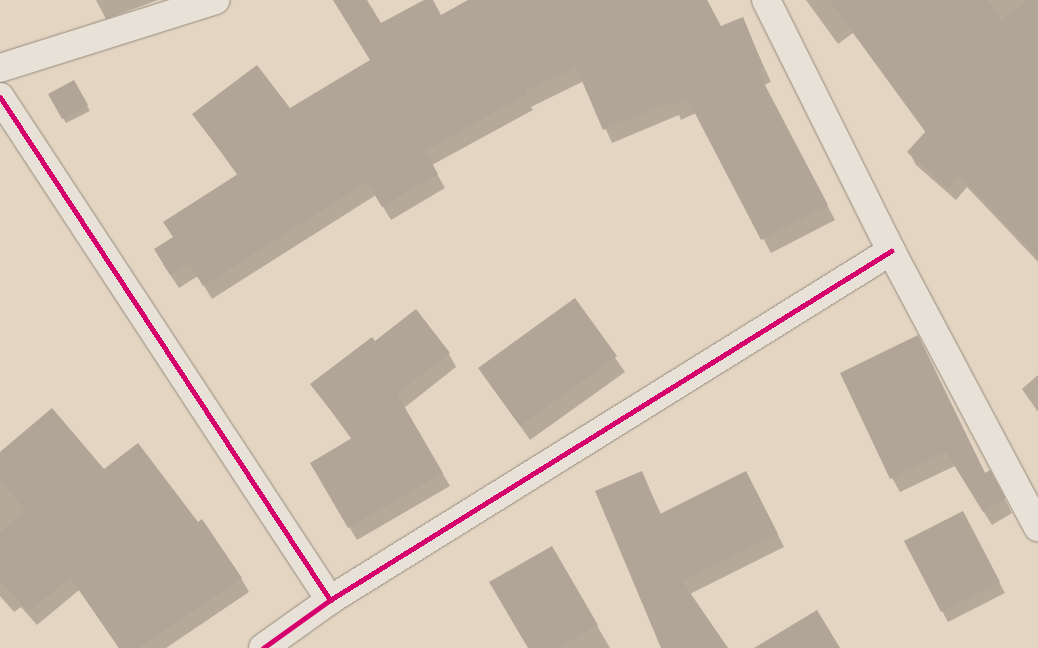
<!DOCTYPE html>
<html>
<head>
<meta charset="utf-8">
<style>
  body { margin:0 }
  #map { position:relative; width:1038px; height:648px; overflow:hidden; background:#e3d5c1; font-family:"IM FELL French Canon",serif }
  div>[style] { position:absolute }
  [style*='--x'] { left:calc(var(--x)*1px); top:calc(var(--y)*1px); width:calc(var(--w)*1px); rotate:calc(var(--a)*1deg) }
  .shadow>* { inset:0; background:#0003 }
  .building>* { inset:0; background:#b0a597 }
  .roads { filter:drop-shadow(0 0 1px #958a7d) drop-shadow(0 0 1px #958a7d) }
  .minor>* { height:28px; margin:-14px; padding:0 14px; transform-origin:14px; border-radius:14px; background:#e8e1d7 }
  .cycleway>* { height:5px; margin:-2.5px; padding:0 2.5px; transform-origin:2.5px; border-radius:2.5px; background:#d6006c }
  span { translate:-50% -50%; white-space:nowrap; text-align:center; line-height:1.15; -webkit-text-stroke:4px #f7e6cd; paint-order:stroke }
</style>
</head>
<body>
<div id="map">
  <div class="shadow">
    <div style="clip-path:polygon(96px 0,158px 0,106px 19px)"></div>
    <div style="clip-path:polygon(334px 0,365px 0,381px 25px,426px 0,431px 0,441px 17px,470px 0,707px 0,721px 28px,742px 19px,771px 82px,764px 85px,835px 220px,771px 253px,696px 113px,681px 120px,679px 115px,612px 143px,584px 81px,531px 107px,533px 110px,432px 165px,445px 188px,391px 220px,376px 195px,212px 299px,198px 276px,179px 288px,163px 264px,174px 238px,238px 176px,194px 114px,289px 110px,372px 61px)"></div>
    <div style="clip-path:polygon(806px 0,1038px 0,1038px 262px,967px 187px,956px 200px,916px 165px,909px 152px,926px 133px,853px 33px,838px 44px)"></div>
    <div style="clip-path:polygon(74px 82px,90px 111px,66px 123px,49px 95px)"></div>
    <div style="clip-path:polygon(575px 300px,625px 372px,530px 440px,480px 368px)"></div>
    <div style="clip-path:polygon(918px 337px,985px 474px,998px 486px,1012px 513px,992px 525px,955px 466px,900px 492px,892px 478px)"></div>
    <div style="clip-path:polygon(375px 343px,449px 354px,456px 367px,404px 408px,450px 486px,357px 540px,311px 463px,352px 440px,312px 384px)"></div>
    <div style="clip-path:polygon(1038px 375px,1038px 412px,1022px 389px)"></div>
    <div style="clip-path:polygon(0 454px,104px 471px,241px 578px,249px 592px,166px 648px,119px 648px,79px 590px,37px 625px,21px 607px,14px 612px,0 596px)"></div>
    <div style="clip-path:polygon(642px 473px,661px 514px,753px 485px,784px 547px,690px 594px,726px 648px,662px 648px)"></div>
    <div style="clip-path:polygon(968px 523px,1005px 593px,948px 622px,905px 542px)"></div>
    <div style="clip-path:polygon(552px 548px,610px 648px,531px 648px)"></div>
  </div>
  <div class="building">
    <div style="clip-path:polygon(333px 0,367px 0,381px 23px,424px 0,433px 0,441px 15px,468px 0,707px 0,721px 26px,743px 17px,764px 68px,757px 70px,828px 205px,761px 240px,688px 100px,672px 106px,670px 102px,603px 130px,576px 67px,525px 92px,526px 95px,425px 151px,438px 174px,382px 207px,367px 182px,203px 286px,189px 263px,170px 275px,154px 249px,173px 237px,163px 222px,238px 174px,192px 114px,257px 65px,290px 108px,370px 60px)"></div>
    <div style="clip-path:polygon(829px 0,988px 0,1001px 20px,1028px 0,1038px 0,1038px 258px,959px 175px,948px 188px,907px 152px,926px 131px)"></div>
    <div style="clip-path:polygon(74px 80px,88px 105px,62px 119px,48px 94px)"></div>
    <div style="clip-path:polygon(575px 298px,617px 356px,520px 426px,478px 368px)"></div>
    <div style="clip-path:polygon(416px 309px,450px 353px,397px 394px,443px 473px,348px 528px,310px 463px,352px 438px,310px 384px,372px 337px,375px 341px)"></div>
    <div style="clip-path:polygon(918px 335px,985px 473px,990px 470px,1005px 498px,983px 512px,946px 452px,890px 479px,840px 373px)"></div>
    <div style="clip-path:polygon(52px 408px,104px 469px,138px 443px,198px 522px,202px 519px,242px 578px,138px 648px,119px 648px,70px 577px,29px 612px,0 580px,0 532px,25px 510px,0 480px,0 452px)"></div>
    <div style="clip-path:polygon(642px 471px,660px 514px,746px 471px,778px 534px,682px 581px,728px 648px,661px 648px,595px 491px)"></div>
    <div style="clip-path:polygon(963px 511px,1000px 582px,941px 612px,904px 541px)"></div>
    <div style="clip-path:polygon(552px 546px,598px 625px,557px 648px,528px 648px,489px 582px)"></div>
    <div style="clip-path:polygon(817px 610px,840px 648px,754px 648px)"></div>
  </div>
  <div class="roads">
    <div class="minor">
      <div style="--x:766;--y:0;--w:280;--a:63.5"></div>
      <div style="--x:891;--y:251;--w:313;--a:62"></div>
      <div style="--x:0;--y:68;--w:226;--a:-17.5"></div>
      <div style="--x:0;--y:97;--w:602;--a:56.73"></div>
      <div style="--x:263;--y:648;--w:82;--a:-35.6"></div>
      <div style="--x:330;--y:600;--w:661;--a:-31.89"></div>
    </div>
  </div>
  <div class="cycleway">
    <div style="--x:0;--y:97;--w:602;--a:56.73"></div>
    <div style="--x:263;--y:648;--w:82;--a:-35.6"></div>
    <div style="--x:330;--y:600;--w:661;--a:-31.89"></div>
  </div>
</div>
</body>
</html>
